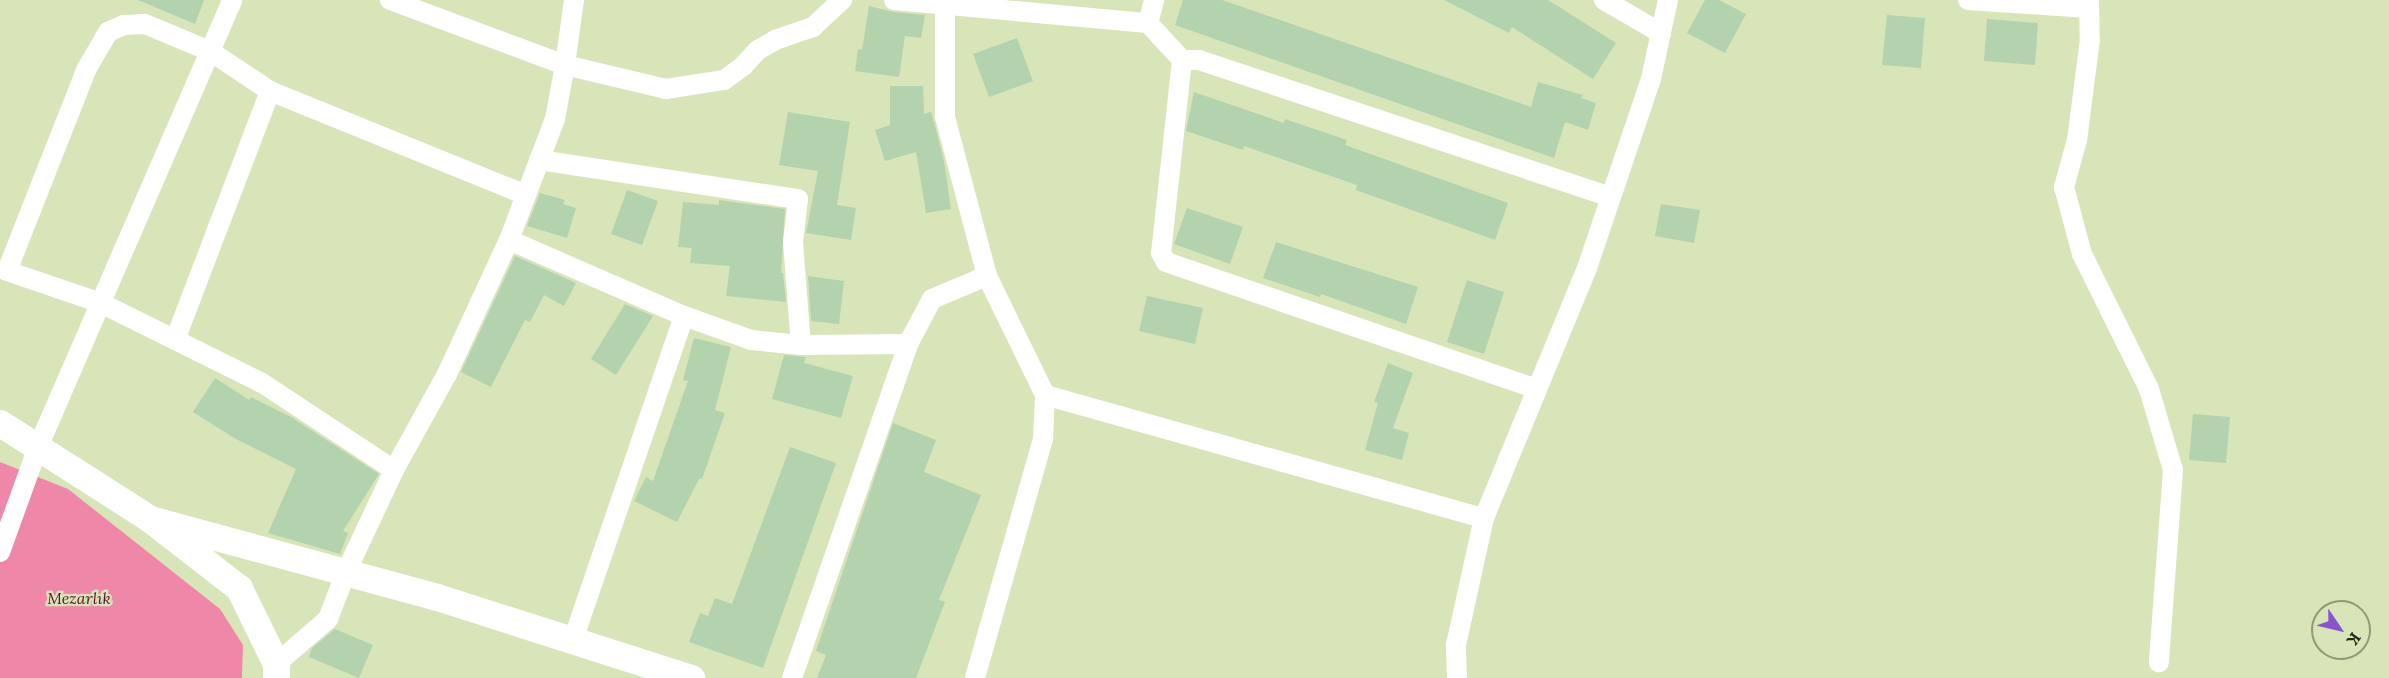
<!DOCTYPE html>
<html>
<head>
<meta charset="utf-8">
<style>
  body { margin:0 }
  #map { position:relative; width:2389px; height:678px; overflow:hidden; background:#d7e5b8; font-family:Lora,serif }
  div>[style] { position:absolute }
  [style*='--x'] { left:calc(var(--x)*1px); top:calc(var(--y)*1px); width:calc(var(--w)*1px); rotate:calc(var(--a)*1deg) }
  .green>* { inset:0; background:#ef88a8 }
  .building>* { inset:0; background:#b3d3ae }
  .street>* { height:20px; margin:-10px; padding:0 10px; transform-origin:10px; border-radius:10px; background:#fff }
  .secondary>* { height:27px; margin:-13.5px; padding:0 13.5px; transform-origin:13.5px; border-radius:13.5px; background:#fff }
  span { translate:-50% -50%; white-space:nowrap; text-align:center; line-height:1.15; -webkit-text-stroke:4.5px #d7e5b8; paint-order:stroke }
  .park-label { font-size:16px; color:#5d0f2f; font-style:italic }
  .north { position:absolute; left:2311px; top:600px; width:60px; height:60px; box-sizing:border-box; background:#d7e5b8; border:2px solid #909a78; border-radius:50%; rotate:125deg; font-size:16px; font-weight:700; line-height:24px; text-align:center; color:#262a19 }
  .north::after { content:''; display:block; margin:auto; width:21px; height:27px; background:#8954cc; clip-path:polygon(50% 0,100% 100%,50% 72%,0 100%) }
</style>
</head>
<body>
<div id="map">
  <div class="green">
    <div style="clip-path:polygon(0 462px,68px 489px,220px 609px,243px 645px,242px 678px,0 678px)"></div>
  </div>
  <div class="building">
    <div style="clip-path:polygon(138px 0,204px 0,195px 24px)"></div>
    <div style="clip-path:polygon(1183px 0,1222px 0,1531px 107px,1538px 82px,1583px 95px,1581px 98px,1596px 103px,1588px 130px,1565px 122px,1554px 158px,1175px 25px)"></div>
    <div style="clip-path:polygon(1444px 0,1548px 0,1616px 43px,1593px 79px,1512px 27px,1509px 33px)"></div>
    <div style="clip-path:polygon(1705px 0,1719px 0,1746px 14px,1725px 53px,1687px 33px)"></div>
    <div style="clip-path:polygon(869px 6px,893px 12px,925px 15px,921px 38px,905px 36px,899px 77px,855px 71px,858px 49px,862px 50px)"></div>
    <div style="clip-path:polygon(1887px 15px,1925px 18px,1921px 68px,1882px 65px)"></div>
    <div style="clip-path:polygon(1987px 19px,2038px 23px,2035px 65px,1984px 61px)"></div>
    <div style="clip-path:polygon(1017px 38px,1033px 81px,989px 97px,973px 54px)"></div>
    <div style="clip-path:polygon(890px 86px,923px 86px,924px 114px,931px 112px,935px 126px,944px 161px,951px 209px,926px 213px,916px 152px,885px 161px,875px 130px,890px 125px)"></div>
    <div style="clip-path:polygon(1194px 92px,1284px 123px,1285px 119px,1347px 140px,1345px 145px,1508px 203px,1495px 240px,1356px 190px,1357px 185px,1244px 146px,1243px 150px,1186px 131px)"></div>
    <div style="clip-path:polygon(788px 112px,850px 122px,837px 205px,856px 208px,851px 240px,806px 233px,818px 171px,779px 165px)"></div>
    <div style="clip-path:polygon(627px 190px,658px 201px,642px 245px,611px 234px)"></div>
    <div style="clip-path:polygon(540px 193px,565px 200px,563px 204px,576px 208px,567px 238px,527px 226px)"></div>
    <div style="clip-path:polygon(719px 200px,785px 209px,781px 273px,783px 273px,786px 302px,726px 296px,730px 266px,690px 263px,692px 248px,678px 247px,683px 202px,719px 205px)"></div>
    <div style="clip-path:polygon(1661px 204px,1700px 210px,1694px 243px,1655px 236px)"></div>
    <div style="clip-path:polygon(1187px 208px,1243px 227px,1230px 264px,1174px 244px)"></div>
    <div style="clip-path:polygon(1276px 242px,1418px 287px,1406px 324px,1321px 294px,1320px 297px,1263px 278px)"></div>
    <div style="clip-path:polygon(515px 256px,576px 283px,564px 306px,544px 295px,530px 322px,525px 320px,491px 387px,461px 372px)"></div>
    <div style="clip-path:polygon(808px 276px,844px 281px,839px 324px,811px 321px)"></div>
    <div style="clip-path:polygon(1467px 280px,1504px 292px,1484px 354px,1447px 342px)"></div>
    <div style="clip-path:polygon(1147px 296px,1203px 308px,1195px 344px,1139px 331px)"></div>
    <div style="clip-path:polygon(625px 304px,653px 316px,616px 375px,591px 359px)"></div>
    <div style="clip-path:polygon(694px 338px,731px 347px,715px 410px,725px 413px,702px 479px,699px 479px,677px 522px,634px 501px,646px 477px,653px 481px,688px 381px,683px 380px)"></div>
    <div style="clip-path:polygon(784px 355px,806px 357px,804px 363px,853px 376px,841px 418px,772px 399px)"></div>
    <div style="clip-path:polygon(1388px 363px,1413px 373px,1393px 428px,1409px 433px,1402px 460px,1365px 450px,1378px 403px,1374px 402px)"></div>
    <div style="clip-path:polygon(215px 378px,249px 400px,251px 397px,291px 417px,379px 474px,343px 531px,348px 533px,340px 554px,268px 533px,296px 469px,234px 438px,193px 412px)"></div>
    <div style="clip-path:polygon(2193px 414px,2230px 417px,2226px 463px,2189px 460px)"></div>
    <div style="clip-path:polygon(893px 423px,936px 440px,924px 472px,981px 495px,939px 600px,945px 602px,916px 678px,817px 678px,826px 655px,816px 651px)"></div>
    <div style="clip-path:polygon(790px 447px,836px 463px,763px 668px,689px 642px,700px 613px,708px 616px,715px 598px,732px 604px)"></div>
    <div style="clip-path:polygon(335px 629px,373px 645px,359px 678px,309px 657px,312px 648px)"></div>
  </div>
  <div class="street">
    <div style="--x:390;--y:0;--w:187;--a:20.4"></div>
    <div style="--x:565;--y:65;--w:104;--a:13.4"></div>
    <div style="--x:666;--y:89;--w:59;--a:-8.8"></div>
    <div style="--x:724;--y:80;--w:24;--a:-36"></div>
    <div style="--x:743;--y:66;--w:22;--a:-47"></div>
    <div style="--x:758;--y:50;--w:20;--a:-30"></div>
    <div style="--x:775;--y:40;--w:40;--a:-18.9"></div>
    <div style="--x:813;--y:27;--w:40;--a:-43"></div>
    <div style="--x:894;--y:0;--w:255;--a:5.2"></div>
    <div style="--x:1148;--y:23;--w:50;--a:47.4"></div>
    <div style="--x:1182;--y:60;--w:17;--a:0"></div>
    <div style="--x:1199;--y:60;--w:434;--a:18.4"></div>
    <div style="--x:945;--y:0;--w:117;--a:90"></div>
    <div style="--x:945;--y:117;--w:164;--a:75.2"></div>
    <div style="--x:987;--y:276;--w:132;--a:64"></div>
    <div style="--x:1045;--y:395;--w:44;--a:92.6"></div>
    <div style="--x:1043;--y:439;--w:248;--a:105.9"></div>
    <div style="--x:1604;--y:0;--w:66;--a:30.1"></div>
    <div style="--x:1968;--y:0;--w:121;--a:3.8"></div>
    <div style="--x:2089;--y:0;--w:39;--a:89"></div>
    <div style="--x:2090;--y:39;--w:102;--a:97.3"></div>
    <div style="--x:2077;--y:140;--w:49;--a:105.5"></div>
    <div style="--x:2064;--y:187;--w:69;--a:75"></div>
    <div style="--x:2082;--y:254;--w:151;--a:63.6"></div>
    <div style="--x:2149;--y:389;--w:84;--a:73.5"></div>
    <div style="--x:2173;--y:470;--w:193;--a:94.2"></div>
    <div style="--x:1148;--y:23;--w:24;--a:-75"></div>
    <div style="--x:1182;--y:60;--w:194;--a:96.2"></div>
    <div style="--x:1161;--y:253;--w:10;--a:61"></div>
    <div style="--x:1166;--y:262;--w:392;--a:18.9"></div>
    <div style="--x:539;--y:160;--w:262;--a:8.6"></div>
    <div style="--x:798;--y:199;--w:43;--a:96.6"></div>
    <div style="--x:793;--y:242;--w:103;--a:85.6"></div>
    <div style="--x:509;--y:240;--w:191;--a:23.5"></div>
    <div style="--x:684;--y:316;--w:71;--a:19.7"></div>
    <div style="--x:751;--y:340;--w:50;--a:5.7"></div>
    <div style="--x:801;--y:345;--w:107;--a:-0.5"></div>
    <div style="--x:175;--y:340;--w:267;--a:-69.1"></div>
    <div style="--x:1045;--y:395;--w:456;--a:15.7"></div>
    <div style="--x:394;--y:470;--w:158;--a:-146.6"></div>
    <div style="--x:262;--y:383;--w:180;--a:-153.6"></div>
    <div style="--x:101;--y:303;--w:99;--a:-161.2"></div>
    <div style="--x:7;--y:271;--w:216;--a:-68.5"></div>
    <div style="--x:86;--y:70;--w:44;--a:-59.9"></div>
    <div style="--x:108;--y:32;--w:17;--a:-24"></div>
    <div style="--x:124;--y:25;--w:21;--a:-3"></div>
    <div style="--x:145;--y:24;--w:70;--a:22.6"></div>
    <div style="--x:210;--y:51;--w:72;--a:33.7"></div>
    <div style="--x:270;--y:91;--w:276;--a:22.1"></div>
    <div style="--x:0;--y:552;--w:112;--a:-70.1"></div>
    <div style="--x:38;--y:447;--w:487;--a:-66.5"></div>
    <div style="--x:573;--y:640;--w:342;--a:-71.1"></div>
    <div style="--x:276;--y:664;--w:69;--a:-40.9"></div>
    <div style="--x:328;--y:619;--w:50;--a:-69"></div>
    <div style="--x:346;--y:572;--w:113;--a:-64.8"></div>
    <div style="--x:394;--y:470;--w:110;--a:-61.1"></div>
    <div style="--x:447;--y:374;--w:148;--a:-65.2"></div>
    <div style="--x:509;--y:240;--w:129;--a:-69.2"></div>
    <div style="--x:555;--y:119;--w:55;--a:-79.5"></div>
    <div style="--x:565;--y:65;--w:66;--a:-82.1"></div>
    <div style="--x:792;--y:678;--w:354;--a:-70.8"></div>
    <div style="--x:908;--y:344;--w:51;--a:-61.9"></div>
    <div style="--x:932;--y:299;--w:60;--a:-22.7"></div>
    <div style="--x:1457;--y:678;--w:33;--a:-92"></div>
    <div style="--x:1456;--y:645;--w:130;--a:-77.6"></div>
    <div style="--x:1484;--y:518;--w:270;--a:-67.6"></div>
    <div style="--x:1587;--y:268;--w:200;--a:-71.3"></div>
    <div style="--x:1651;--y:79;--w:81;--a:-77.9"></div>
  </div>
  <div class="secondary">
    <div style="--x:0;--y:423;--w:178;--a:32.6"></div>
    <div style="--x:150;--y:519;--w:113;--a:37.8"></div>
    <div style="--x:239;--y:588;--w:85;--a:64"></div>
    <div style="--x:276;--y:664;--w:14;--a:90"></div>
    <div style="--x:150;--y:519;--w:297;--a:15.2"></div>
    <div style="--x:437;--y:597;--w:267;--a:17.7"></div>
  </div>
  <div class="park-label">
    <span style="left:79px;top:598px">Mezarlık</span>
  </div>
  <div class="north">K</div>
</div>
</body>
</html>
